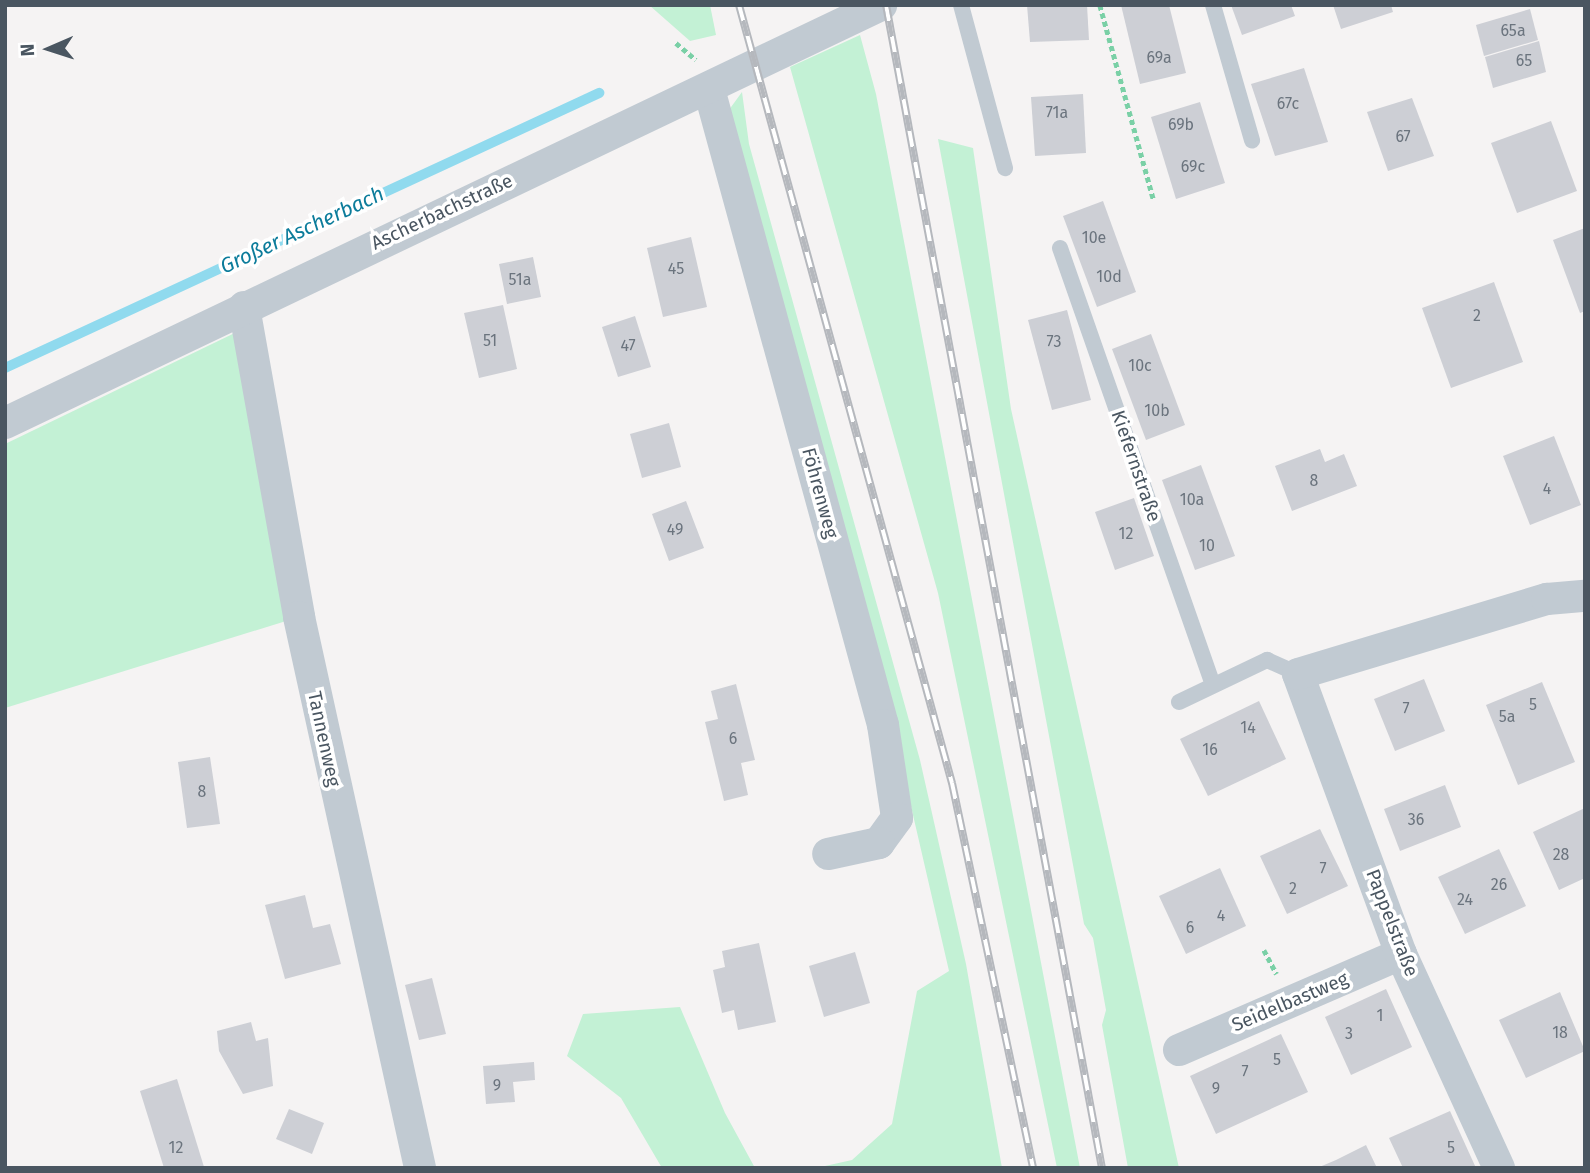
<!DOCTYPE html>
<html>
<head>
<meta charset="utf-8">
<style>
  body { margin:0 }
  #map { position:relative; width:1590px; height:1173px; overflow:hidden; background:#f5f3f3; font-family:"Fira Sans",sans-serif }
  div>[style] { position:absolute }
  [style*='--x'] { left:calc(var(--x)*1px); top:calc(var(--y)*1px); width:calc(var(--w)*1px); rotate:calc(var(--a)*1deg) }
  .green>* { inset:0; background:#c3f1d5 }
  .stream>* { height:10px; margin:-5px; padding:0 5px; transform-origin:5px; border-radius:5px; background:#90daee }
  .building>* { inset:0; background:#cdcfd5 }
  .path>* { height:4.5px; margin-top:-2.25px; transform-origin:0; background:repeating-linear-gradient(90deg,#7ad0a6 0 5px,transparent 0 8.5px) }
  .lane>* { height:16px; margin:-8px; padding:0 8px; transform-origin:8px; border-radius:8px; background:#c1cad2 }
  .street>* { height:32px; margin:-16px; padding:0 16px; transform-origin:16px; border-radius:16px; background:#c1cad2 }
  .rail>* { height:8px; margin-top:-4px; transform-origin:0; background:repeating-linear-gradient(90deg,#fff 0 16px,#b5b8bd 0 32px); box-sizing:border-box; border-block:2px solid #b5b8bd }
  span { translate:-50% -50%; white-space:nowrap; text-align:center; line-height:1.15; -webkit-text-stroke:7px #fff; paint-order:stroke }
  .number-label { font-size:16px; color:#6b747e }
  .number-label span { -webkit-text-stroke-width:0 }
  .street-label { font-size:19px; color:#4a5661 }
  .water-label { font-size:21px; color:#0c7c9b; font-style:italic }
  .frame { position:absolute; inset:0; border:7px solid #4a5661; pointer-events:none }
  .north { position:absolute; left:14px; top:14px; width:70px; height:70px; -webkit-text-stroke:5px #fff; paint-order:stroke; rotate:267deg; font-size:19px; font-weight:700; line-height:28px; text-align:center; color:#4a5661 }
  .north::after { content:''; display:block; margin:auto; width:24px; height:32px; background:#4a5661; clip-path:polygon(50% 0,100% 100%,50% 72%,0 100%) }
</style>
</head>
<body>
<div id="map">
  <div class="green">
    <div style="clip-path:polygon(649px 5px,710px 5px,716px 35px,690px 41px)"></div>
    <div style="clip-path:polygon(860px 35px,876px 94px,1080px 1168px,1057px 1168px,938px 593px,790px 67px)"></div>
    <div style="clip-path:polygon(742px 92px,749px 144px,920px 760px,966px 964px,1002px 1168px,816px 1168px,852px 1160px,892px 1124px,917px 991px,949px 971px,901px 763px,726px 114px)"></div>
    <div style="clip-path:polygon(938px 139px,973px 148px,1011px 409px,1179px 1168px,1128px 1168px,1102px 1025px,1106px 1010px,1093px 938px,1084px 924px)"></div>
    <div style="clip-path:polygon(243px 329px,299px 617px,5px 708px,5px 444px)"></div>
    <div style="clip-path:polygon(680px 1007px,725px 1113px,755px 1168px,662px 1168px,621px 1098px,567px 1056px,583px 1014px)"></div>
  </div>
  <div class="stream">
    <div style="--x:5;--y:368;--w:655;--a:-24.84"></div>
  </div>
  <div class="building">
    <div style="clip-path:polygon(1027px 5px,1087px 5px,1089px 40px,1030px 42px)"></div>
    <div style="clip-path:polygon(1121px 5px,1169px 5px,1186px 73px,1140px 84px)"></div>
    <div style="clip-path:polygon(1231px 5px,1291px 5px,1295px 16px,1242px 35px)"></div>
    <div style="clip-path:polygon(1333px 5px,1391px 5px,1393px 12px,1341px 29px)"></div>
    <div style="clip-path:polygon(1530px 9px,1538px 40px,1484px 56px,1476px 25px)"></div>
    <div style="clip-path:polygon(1539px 41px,1546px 72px,1493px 88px,1485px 57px)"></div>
    <div style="clip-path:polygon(1304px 68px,1328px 142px,1275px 156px,1251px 84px)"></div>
    <div style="clip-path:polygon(1083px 94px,1086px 153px,1035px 156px,1031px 97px)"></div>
    <div style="clip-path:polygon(1412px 98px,1434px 156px,1388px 171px,1367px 112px)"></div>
    <div style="clip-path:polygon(1200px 102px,1225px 183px,1176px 199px,1151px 117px)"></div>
    <div style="clip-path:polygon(1551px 121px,1577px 191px,1517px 213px,1491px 143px)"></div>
    <div style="clip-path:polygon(1103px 201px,1136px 292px,1097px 307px,1063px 216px)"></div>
    <div style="clip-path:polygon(1585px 228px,1585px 311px,1580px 313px,1553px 240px)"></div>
    <div style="clip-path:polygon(691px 237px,707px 307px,663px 317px,647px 248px)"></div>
    <div style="clip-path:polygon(533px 257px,541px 297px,507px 304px,499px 264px)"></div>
    <div style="clip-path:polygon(1494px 282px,1523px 362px,1451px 388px,1422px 308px)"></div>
    <div style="clip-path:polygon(503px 305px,517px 369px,479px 378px,464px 313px)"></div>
    <div style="clip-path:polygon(1067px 310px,1091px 400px,1052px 410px,1028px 320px)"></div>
    <div style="clip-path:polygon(635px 316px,651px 367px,618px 377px,602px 327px)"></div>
    <div style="clip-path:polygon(1151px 334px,1185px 425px,1146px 440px,1112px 349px)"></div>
    <div style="clip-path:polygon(669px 423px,681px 467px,642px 478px,630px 434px)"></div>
    <div style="clip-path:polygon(1554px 436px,1581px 505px,1530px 525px,1503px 456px)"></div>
    <div style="clip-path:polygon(1320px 449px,1325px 462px,1344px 454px,1357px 486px,1292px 511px,1275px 466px)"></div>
    <div style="clip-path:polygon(1201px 465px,1235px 556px,1195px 570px,1162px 480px)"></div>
    <div style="clip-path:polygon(1134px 498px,1154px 556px,1115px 570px,1095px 512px)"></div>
    <div style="clip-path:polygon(686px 501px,704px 548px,669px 561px,652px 514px)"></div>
    <div style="clip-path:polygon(1424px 679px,1445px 731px,1395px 751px,1374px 699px)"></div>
    <div style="clip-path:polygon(1542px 682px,1575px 762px,1518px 785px,1486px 705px)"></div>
    <div style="clip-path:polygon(736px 684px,755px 760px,741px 763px,748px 795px,724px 801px,705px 722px,718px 719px,711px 691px)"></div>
    <div style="clip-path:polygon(1259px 701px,1286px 759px,1208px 796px,1180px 739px)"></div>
    <div style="clip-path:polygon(210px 757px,220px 824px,187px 828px,178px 762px)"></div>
    <div style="clip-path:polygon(1445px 785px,1461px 827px,1400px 851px,1384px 809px)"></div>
    <div style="clip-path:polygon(1585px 808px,1585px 878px,1559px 890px,1533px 832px)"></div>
    <div style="clip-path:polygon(1320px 829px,1348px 886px,1287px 914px,1260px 856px)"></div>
    <div style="clip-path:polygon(1499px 849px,1526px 906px,1465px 934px,1438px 877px)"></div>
    <div style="clip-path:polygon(1220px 868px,1246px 926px,1186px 954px,1159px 896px)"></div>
    <div style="clip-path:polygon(305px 895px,313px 928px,330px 924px,341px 964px,285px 979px,265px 905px)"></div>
    <div style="clip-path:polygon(759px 943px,776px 1022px,738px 1030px,734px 1010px,722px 1013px,713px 970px,725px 967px,722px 951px)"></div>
    <div style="clip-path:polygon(855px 952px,870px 1003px,824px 1017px,809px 966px)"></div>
    <div style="clip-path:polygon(432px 978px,446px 1034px,419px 1040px,405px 985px)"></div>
    <div style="clip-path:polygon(1386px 989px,1412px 1047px,1351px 1075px,1325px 1017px)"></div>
    <div style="clip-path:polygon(1560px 992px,1585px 1051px,1526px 1078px,1499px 1020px)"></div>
    <div style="clip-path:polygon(251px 1022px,256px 1041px,268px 1038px,273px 1086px,243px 1094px,219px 1051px,217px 1031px)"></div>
    <div style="clip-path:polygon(1281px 1034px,1308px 1092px,1216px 1134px,1190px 1076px)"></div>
    <div style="clip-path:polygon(534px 1062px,535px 1080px,513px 1082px,515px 1102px,486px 1104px,483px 1066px)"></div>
    <div style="clip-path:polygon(177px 1079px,204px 1167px,200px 1168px,164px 1168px,140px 1091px)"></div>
    <div style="clip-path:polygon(289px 1109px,324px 1123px,312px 1154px,276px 1139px)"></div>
    <div style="clip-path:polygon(1450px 1111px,1476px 1168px,1403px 1168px,1389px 1138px)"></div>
    <div style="clip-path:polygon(1366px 1145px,1377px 1168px,1317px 1168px,1336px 1160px)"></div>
  </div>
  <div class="path">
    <div style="--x:1100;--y:5;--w:203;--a:74.6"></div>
    <div style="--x:676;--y:43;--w:26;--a:40"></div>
    <div style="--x:1264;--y:950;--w:27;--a:62"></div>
  </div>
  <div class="lane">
    <div style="--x:961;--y:5;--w:169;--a:74.9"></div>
    <div style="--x:1213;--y:5;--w:141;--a:73.9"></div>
    <div style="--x:1060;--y:248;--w:462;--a:70.7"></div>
    <div style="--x:1179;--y:702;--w:98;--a:-25.5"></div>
    <div style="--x:1267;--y:660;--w:34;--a:24"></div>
  </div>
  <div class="street">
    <div style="--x:709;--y:89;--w:659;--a:74.7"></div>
    <div style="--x:883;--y:725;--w:94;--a:81.4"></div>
    <div style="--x:897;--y:818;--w:31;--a:126"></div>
    <div style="--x:879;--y:843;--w:52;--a:167.8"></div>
    <div style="--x:244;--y:307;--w:315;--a:79.9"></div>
    <div style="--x:299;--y:617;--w:564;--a:77.61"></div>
    <div style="--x:5;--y:423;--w:971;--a:-25.51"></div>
    <div style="--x:1179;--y:1050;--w:242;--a:-23.4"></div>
    <div style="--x:1499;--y:1168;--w:235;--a:-114.6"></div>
    <div style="--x:1401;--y:954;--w:298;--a:-110.2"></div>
    <div style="--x:1298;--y:674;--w:260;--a:-16.8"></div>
    <div style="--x:1547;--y:599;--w:38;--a:-5"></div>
  </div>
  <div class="rail">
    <div style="--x:739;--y:5;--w:807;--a:74.69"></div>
    <div style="--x:952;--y:783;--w:393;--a:78.1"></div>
    <div style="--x:886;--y:5;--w:1183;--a:79.48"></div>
  </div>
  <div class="number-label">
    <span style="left:1513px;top:31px">65a</span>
    <span style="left:1159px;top:58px">69a</span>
    <span style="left:1524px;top:61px">65</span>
    <span style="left:1288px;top:104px">67c</span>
    <span style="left:1057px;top:113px">71a</span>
    <span style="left:1181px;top:125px">69b</span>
    <span style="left:1403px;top:137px">67</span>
    <span style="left:1193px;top:167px">69c</span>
    <span style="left:1094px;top:238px">10e</span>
    <span style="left:676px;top:269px">45</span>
    <span style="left:1109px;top:277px">10d</span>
    <span style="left:520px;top:280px">51a</span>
    <span style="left:1477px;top:316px">2</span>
    <span style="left:490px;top:341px">51</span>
    <span style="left:1054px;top:342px">73</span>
    <span style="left:628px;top:346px">47</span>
    <span style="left:1140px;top:366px">10c</span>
    <span style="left:1157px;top:411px">10b</span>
    <span style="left:1314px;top:481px">8</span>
    <span style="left:1547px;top:489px">4</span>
    <span style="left:1192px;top:500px">10a</span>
    <span style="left:675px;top:530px">49</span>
    <span style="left:1126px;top:534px">12</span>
    <span style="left:1207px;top:546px">10</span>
    <span style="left:1533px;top:705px">5</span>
    <span style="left:1406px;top:709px">7</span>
    <span style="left:1507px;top:717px">5a</span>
    <span style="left:1248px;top:728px">14</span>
    <span style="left:733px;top:739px">6</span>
    <span style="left:1210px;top:750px">16</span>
    <span style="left:202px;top:792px">8</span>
    <span style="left:1416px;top:820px">36</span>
    <span style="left:1561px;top:855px">28</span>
    <span style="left:1323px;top:869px">7</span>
    <span style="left:1499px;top:885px">26</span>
    <span style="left:1293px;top:889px">2</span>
    <span style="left:1465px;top:900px">24</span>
    <span style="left:1221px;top:916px">4</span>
    <span style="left:1190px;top:928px">6</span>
    <span style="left:1380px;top:1016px">1</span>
    <span style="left:1560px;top:1033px">18</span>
    <span style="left:1349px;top:1034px">3</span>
    <span style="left:1277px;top:1060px">5</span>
    <span style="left:1245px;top:1072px">7</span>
    <span style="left:497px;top:1086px">9</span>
    <span style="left:1216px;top:1089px">9</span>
    <span style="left:176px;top:1148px">12</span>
    <span style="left:1451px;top:1148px">5</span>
  </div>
  <div class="street-label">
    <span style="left:442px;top:212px;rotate:-25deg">Ascherbachstraße</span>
    <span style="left:1136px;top:466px;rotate:71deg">Kiefernstraße</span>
    <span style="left:820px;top:493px;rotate:75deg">Föhrenweg</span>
    <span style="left:324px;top:739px;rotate:78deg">Tannenweg</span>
    <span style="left:1392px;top:923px;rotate:69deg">Pappelstraße</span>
    <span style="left:1290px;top:1002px;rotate:-23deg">Seidelbastweg</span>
  </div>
  <div class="water-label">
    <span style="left:302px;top:230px;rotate:-25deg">Großer Ascherbach</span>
  </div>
  <div class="frame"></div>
  <div class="north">N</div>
</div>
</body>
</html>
